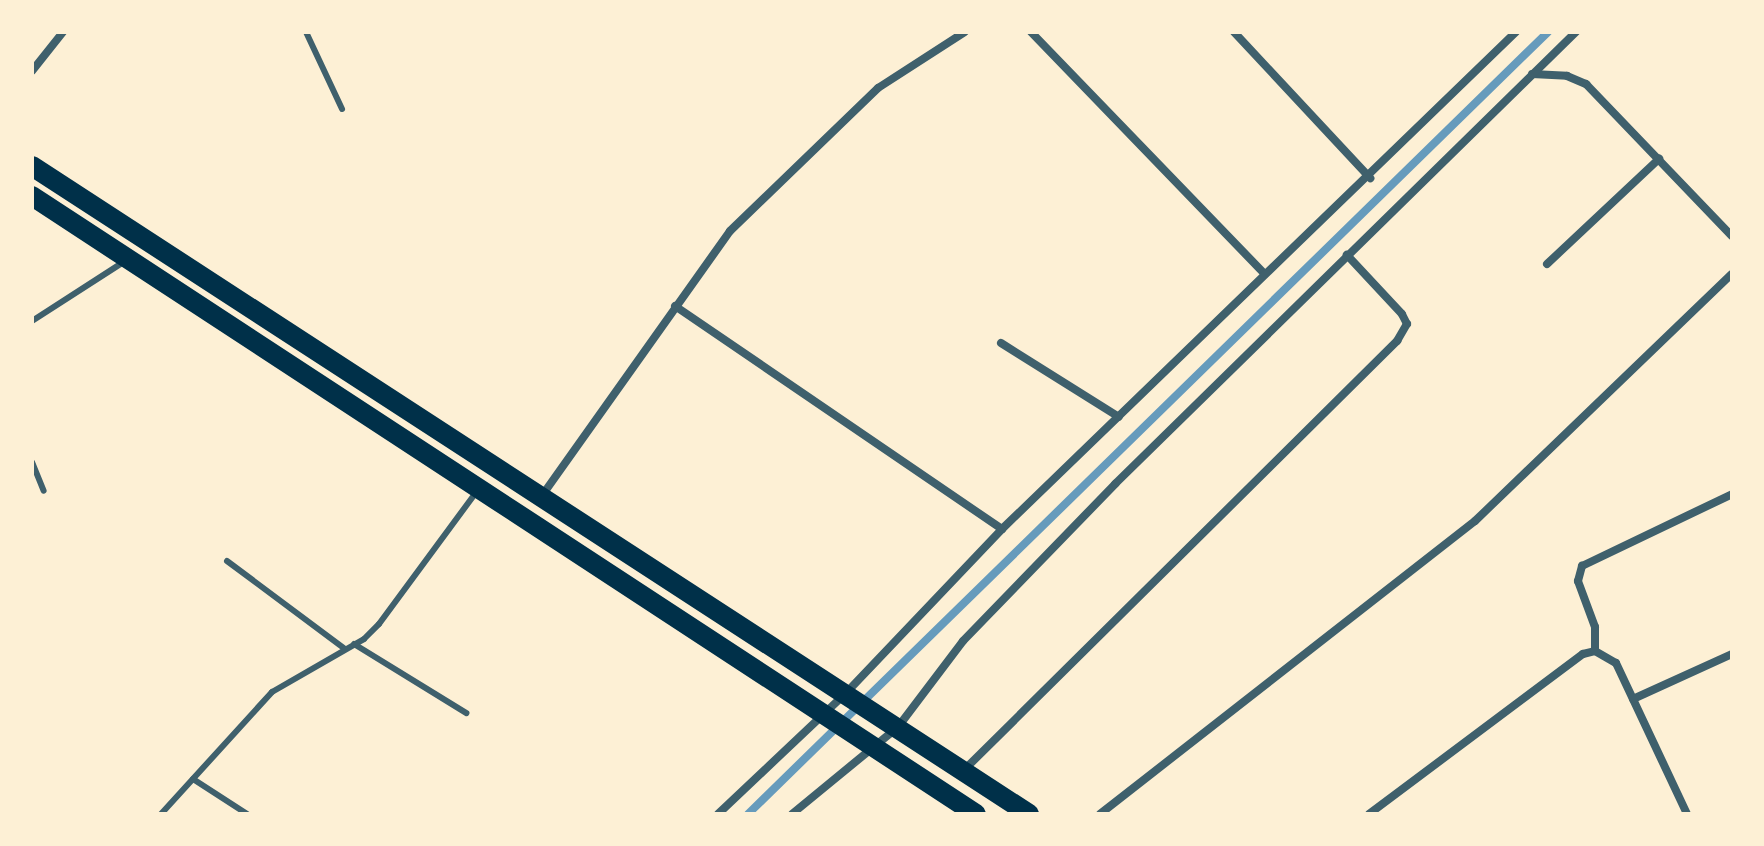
<!DOCTYPE html>
<html>
<head>
<meta charset="utf-8">
<style>
  body { margin:0 }
  #map { position:relative; width:1764px; height:846px; overflow:hidden; background:#fdf0d5; font-family:"Public Sans",sans-serif }
  div>[style] { position:absolute }
  [style*='--x'] { left:calc(var(--x)*1px); top:calc(var(--y)*1px); width:calc(var(--w)*1px); rotate:calc(var(--a)*1deg) }
  .stream>* { height:8px; margin:-4px; padding:0 4px; transform-origin:4px; border-radius:4px; background:#669bbc }
  .service>* { height:6px; margin:-3px; padding:0 3px; transform-origin:3px; border-radius:3px; background:#3f606c }
  .minor>* { height:8px; margin:-4px; padding:0 4px; transform-origin:4px; border-radius:4px; background:#3f606c }
  .primary>* { height:20px; margin:-10px; padding:0 10px; transform-origin:10px; border-radius:10px; background:#003049 }
  span { translate:-50% -50%; white-space:nowrap; text-align:center; line-height:1.15; -webkit-text-stroke:8px #fdf0d5; paint-order:stroke }
  .frame { position:absolute; inset:0; border:34px solid #fdf0d5; pointer-events:none }
</style>
</head>
<body>
<div id="map">
  <div class="stream">
    <div style="--x:748;--y:814;--w:1119;--a:-44.35"></div>
  </div>
  <div class="service">
    <div style="--x:306;--y:32;--w:85;--a:64.9"></div>
    <div style="--x:32;--y:321;--w:111;--a:-32.8"></div>
    <div style="--x:32;--y:462;--w:31;--a:68"></div>
    <div style="--x:227;--y:561;--w:147;--a:36.7"></div>
    <div style="--x:354;--y:644;--w:132;--a:31.6"></div>
    <div style="--x:193;--y:779;--w:64;--a:32.9"></div>
    <div style="--x:161;--y:814;--w:165;--a:-47.7"></div>
    <div style="--x:272;--y:692;--w:106;--a:-29.9"></div>
    <div style="--x:364;--y:639;--w:21;--a:-45"></div>
    <div style="--x:379;--y:624;--w:165;--a:-53.6"></div>
  </div>
  <div class="minor">
    <div style="--x:1031;--y:32;--w:335;--a:46"></div>
    <div style="--x:1234;--y:32;--w:200;--a:47"></div>
    <div style="--x:32;--y:71;--w:50;--a:-51.5"></div>
    <div style="--x:1532;--y:74;--w:35;--a:3"></div>
    <div style="--x:1567;--y:76;--w:21;--a:23"></div>
    <div style="--x:1586;--y:84;--w:211;--a:46.2"></div>
    <div style="--x:1547;--y:264;--w:154;--a:-43.2"></div>
    <div style="--x:675;--y:306;--w:396;--a:34.3"></div>
    <div style="--x:1001;--y:343;--w:139;--a:32.1"></div>
    <div style="--x:541;--y:497;--w:326;--a:-54.6"></div>
    <div style="--x:730;--y:231;--w:206;--a:-44"></div>
    <div style="--x:878;--y:88;--w:103;--a:-32.8"></div>
    <div style="--x:1595;--y:651;--w:24;--a:-90"></div>
    <div style="--x:1595;--y:627;--w:49;--a:-110.3"></div>
    <div style="--x:1578;--y:581;--w:16;--a:-75"></div>
    <div style="--x:1582;--y:566;--w:166;--a:-25.6"></div>
    <div style="--x:1633;--y:699;--w:109;--a:-24.4"></div>
    <div style="--x:964;--y:770;--w:610;--a:-44.73"></div>
    <div style="--x:1397;--y:341;--w:20;--a:-60"></div>
    <div style="--x:1407;--y:324;--w:11;--a:-117"></div>
    <div style="--x:1402;--y:314;--w:81;--a:-133"></div>
    <div style="--x:718;--y:814;--w:176;--a:-43.4"></div>
    <div style="--x:846;--y:693;--w:226;--a:-46.4"></div>
    <div style="--x:1002;--y:529;--w:715;--a:-44.04"></div>
    <div style="--x:792;--y:814;--w:137;--a:-39.4"></div>
    <div style="--x:898;--y:727;--w:108;--a:-52.9"></div>
    <div style="--x:963;--y:641;--w:219;--a:-45.9"></div>
    <div style="--x:1115;--y:484;--w:646;--a:-44.44"></div>
    <div style="--x:1100;--y:814;--w:476;--a:-38"></div>
    <div style="--x:1475;--y:521;--w:356;--a:-43.9"></div>
    <div style="--x:1369;--y:814;--w:267;--a:-36.8"></div>
    <div style="--x:1583;--y:654;--w:12;--a:-14"></div>
    <div style="--x:1595;--y:651;--w:24;--a:30"></div>
    <div style="--x:1616;--y:663;--w:167;--a:64.8"></div>
  </div>
  <div class="primary">
    <div style="--x:32;--y:166;--w:1189;--a:33.02"></div>
    <div style="--x:32;--y:196;--w:1128;--a:33.21"></div>
  </div>
  <div class="frame"></div>
</div>
</body>
</html>
